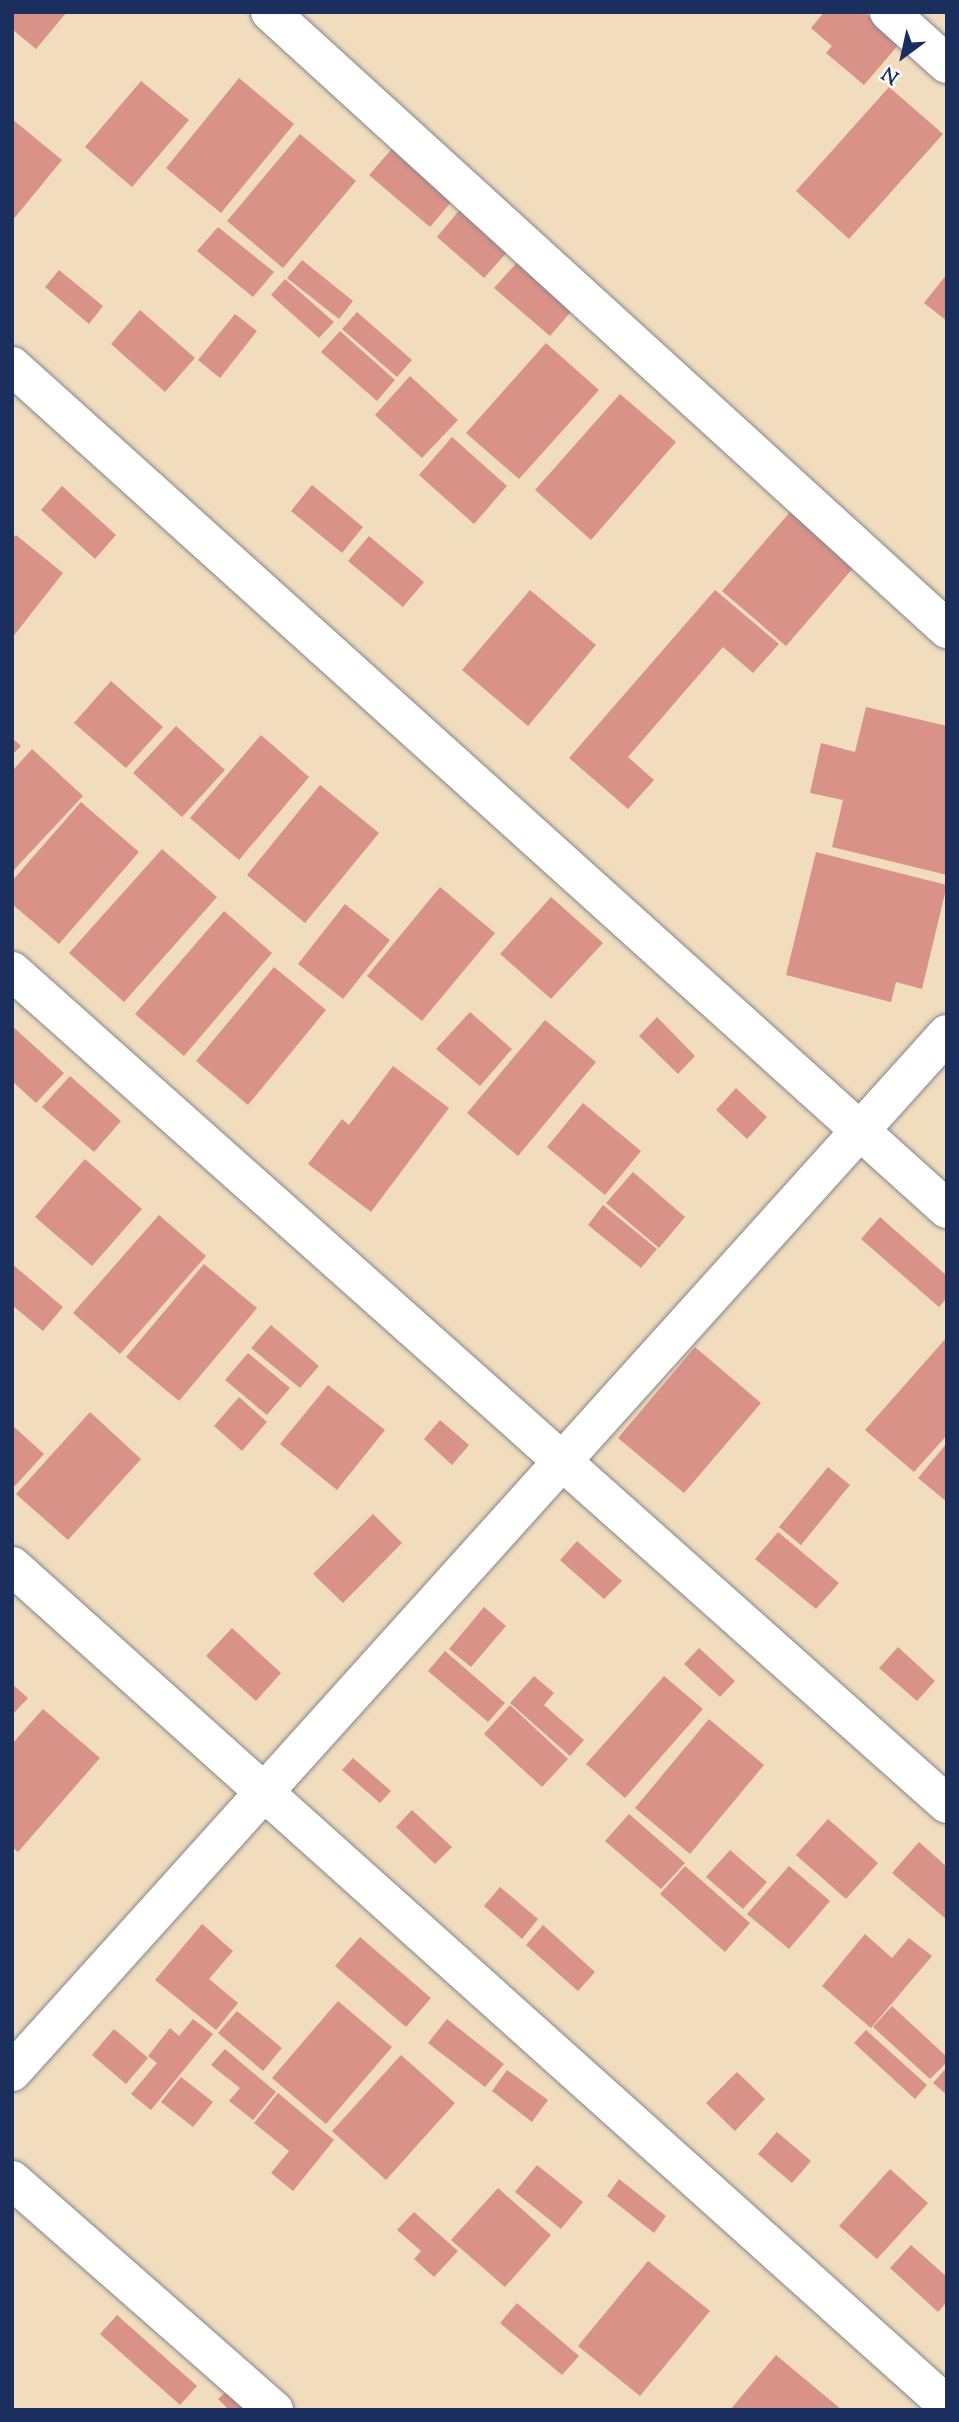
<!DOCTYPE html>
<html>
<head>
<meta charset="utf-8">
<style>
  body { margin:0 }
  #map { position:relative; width:959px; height:2422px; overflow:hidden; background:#f1ddbd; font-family:"Sorts Mill Goudy",serif }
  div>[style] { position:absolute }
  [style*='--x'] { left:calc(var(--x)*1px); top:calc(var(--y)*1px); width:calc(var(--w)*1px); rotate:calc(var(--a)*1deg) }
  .building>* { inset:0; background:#d99288 }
  .roads { filter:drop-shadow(0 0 2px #86868e) drop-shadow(0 0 2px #86868e) }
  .minor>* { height:38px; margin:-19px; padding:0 19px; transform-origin:19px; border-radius:19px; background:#fff }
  span { translate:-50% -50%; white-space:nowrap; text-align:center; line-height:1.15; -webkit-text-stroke:6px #fdfcf7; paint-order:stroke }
  .frame { position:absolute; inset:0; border:14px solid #1b2f5e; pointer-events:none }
  .north { position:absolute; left:868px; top:21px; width:70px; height:70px; -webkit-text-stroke:5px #fdfcf7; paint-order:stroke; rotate:213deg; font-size:19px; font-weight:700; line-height:28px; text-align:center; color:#1b2f5e }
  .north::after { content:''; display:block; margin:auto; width:24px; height:32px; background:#1b2f5e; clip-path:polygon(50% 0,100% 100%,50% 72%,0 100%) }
</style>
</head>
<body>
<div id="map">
  <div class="building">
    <div style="clip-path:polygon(12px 12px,67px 12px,36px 49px,12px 29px)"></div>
    <div style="clip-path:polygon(824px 12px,864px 12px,900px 43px,864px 85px,826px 53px,832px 46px,811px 28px)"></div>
    <div style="clip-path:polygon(239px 78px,294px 124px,221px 213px,166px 168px)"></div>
    <div style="clip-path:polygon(141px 81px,189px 120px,132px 187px,85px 147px)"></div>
    <div style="clip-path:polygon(889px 87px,943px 134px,849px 239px,796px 191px)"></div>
    <div style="clip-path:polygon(12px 119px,62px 160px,12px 221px)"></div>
    <div style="clip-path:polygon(300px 134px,356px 181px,283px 268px,227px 221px)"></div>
    <div style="clip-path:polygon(397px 143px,457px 195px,430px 227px,369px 175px)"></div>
    <div style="clip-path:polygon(462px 207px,510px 249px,484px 278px,437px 237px)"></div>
    <div style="clip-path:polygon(218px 227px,274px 272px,253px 297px,197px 251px)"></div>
    <div style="clip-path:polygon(521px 258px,575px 307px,550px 336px,494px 288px)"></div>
    <div style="clip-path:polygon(302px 260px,353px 301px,339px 319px,287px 278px)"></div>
    <div style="clip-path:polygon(59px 270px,103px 306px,89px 324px,45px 287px)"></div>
    <div style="clip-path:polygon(947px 274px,947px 321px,924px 303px)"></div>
    <div style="clip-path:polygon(285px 279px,334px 322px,319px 338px,271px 295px)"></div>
    <div style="clip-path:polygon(140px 310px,195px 358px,165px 392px,111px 344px)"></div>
    <div style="clip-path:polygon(357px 312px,412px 360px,397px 377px,342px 329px)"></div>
    <div style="clip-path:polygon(235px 314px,257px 331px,220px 378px,198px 360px)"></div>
    <div style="clip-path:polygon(340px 331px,395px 380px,377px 401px,321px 352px)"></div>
    <div style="clip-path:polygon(546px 343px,599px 390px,519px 479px,466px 433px)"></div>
    <div style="clip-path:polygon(410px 376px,458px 420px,422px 458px,375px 415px)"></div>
    <div style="clip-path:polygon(620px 394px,676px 442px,591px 540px,535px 490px)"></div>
    <div style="clip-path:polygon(452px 437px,507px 486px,474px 524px,419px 475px)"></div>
    <div style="clip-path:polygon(312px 485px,363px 527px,342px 553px,291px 511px)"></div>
    <div style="clip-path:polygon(62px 486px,116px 535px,95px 559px,41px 510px)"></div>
    <div style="clip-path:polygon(790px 512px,854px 567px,786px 646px,722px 591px)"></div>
    <div style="clip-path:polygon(16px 535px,63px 573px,12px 638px,12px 539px)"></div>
    <div style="clip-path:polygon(369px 536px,424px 582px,403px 607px,348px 561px)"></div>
    <div style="clip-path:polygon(530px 590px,596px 645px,528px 726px,462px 670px)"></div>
    <div style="clip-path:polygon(715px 590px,779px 644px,753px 673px,723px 647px,628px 757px,654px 780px,628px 809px,569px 758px)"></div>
    <div style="clip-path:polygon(111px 681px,163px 727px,126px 768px,74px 723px)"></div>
    <div style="clip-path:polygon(866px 707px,947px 726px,947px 875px,832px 847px,843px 800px,810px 793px,821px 743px,855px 752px)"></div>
    <div style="clip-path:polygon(176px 726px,225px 770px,182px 817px,133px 773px)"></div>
    <div style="clip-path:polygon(261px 735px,309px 777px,239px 860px,190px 818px)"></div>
    <div style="clip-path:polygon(12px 738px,21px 746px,12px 755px)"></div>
    <div style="clip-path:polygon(32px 749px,83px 796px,12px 872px,12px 771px)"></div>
    <div style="clip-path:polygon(320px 785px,379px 833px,305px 923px,247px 875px)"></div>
    <div style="clip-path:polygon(81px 802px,139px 852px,59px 944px,12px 904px,12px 881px)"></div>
    <div style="clip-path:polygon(162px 849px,217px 897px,124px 1002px,69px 953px)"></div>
    <div style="clip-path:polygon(816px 852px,947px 885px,922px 989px,896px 982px,891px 1002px,786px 975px)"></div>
    <div style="clip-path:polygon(440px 887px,495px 933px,422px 1021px,367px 976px)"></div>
    <div style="clip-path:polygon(551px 897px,603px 943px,551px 999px,500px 954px)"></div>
    <div style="clip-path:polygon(345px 904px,390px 940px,343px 999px,298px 964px)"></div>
    <div style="clip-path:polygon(224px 911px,272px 953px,184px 1056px,135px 1014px)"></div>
    <div style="clip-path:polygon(274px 967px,326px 1010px,248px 1105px,196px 1061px)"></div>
    <div style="clip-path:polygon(470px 1012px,512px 1049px,480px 1086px,436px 1049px)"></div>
    <div style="clip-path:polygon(657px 1017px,695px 1056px,678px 1074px,639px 1036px)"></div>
    <div style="clip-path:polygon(545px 1020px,596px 1062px,518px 1156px,467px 1113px)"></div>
    <div style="clip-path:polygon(12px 1026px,64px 1073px,36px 1103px,12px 1081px)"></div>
    <div style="clip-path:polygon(393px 1066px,449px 1108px,371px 1212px,308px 1164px,342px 1119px,349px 1125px)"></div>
    <div style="clip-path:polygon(70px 1076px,121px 1121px,94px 1152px,42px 1107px)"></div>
    <div style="clip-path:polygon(736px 1088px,767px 1117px,747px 1139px,716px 1110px)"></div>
    <div style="clip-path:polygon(583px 1103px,641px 1151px,605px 1195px,547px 1147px)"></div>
    <div style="clip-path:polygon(85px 1159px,142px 1209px,92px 1266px,35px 1217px)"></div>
    <div style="clip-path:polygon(633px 1172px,685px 1217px,659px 1248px,606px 1203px)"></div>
    <div style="clip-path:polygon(603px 1205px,657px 1249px,641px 1268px,588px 1225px)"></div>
    <div style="clip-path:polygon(159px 1215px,206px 1256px,120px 1354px,73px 1313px)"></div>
    <div style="clip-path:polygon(880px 1217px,947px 1276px,947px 1298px,939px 1307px,861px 1239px)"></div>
    <div style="clip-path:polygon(12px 1264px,63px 1307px,43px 1331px,12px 1305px)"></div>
    <div style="clip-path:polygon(204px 1264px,257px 1308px,179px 1401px,126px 1357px)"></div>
    <div style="clip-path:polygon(271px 1325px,319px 1366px,300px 1388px,251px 1348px)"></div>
    <div style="clip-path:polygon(947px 1337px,947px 1435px,914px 1472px,865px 1430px)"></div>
    <div style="clip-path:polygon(695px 1347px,761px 1403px,684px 1493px,618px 1438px)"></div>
    <div style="clip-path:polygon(248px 1353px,290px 1388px,267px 1415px,225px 1380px)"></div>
    <div style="clip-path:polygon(328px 1385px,385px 1430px,337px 1490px,280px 1444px)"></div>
    <div style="clip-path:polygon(239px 1397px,267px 1422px,242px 1451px,214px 1426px)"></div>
    <div style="clip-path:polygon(90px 1412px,141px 1459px,68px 1540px,16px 1494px)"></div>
    <div style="clip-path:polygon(440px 1420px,469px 1445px,452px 1465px,424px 1439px)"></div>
    <div style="clip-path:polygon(12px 1425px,44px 1454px,15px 1486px,12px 1483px)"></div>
    <div style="clip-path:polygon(947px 1443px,947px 1502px,918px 1478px)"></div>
    <div style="clip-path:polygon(828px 1467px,850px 1485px,801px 1545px,779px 1527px)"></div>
    <div style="clip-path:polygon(373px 1514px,402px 1543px,343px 1603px,313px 1574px)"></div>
    <div style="clip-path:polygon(778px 1532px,839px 1583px,816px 1609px,755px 1559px)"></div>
    <div style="clip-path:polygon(577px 1541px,622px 1581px,604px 1599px,560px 1560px)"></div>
    <div style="clip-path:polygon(484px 1607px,506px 1626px,471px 1667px,449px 1649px)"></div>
    <div style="clip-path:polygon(232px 1628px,281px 1673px,256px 1701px,206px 1656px)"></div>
    <div style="clip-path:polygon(898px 1647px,935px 1681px,917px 1701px,879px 1668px)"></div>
    <div style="clip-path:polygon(699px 1648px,735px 1681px,720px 1697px,684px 1664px)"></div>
    <div style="clip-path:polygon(445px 1651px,505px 1703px,488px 1722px,428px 1671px)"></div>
    <div style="clip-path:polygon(534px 1676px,554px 1693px,544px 1705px,584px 1740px,570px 1756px,510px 1703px)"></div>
    <div style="clip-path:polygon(664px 1676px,703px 1709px,625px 1798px,586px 1764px)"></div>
    <div style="clip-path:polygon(12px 1684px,28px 1698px,12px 1715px)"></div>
    <div style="clip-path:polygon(510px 1705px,568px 1759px,542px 1787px,484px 1734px)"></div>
    <div style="clip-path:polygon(43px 1709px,100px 1758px,18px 1852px,12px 1847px,12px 1744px)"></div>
    <div style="clip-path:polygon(709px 1719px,764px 1765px,690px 1854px,635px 1808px)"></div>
    <div style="clip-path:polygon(353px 1758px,391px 1791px,380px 1803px,342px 1770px)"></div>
    <div style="clip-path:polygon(412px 1810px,452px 1847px,435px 1864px,396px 1827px)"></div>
    <div style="clip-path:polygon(629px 1814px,685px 1863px,661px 1889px,605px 1841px)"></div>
    <div style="clip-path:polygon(828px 1819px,878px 1863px,846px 1899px,796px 1855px)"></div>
    <div style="clip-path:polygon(919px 1842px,947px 1867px,947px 1920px,892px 1873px)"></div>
    <div style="clip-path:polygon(730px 1850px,767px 1882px,743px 1909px,706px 1877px)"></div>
    <div style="clip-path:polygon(685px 1866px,750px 1923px,725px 1952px,660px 1894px)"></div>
    <div style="clip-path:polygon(789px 1866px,830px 1901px,789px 1949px,747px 1914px)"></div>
    <div style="clip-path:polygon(500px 1887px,538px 1919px,522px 1939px,484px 1906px)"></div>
    <div style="clip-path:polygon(202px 1924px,233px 1951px,209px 1979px,238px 2003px,216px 2030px,155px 1980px)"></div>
    <div style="clip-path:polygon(543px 1925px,595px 1972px,578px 1991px,526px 1945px)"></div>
    <div style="clip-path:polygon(865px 1934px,892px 1958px,909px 1938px,932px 1956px,871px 2028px,822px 1986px)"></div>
    <div style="clip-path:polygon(360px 1937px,431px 1998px,406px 2027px,335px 1966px)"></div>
    <div style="clip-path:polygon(338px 2001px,392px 2047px,326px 2124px,272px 2078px)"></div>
    <div style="clip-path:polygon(892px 2006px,947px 2057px,947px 2062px,930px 2079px,873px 2027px)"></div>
    <div style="clip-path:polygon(237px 2011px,282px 2048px,263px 2071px,218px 2033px)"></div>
    <div style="clip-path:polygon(193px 2019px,213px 2034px,151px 2110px,131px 2094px,157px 2063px,148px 2056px,170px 2028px,179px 2036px)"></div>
    <div style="clip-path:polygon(447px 2019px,504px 2064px,485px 2087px,428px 2043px)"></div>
    <div style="clip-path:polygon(114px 2029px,148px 2058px,126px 2084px,92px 2055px)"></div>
    <div style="clip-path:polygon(866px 2030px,927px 2085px,915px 2099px,854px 2043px)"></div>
    <div style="clip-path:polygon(225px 2049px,276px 2092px,253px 2120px,229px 2101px,240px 2088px,211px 2065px)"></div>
    <div style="clip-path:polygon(401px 2055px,455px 2103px,386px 2180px,332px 2131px)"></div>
    <div style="clip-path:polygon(947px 2067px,947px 2095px,933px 2083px)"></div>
    <div style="clip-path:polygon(507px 2070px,548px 2100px,532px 2122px,492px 2091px)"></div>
    <div style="clip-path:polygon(737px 2072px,765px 2099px,735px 2131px,706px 2103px)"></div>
    <div style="clip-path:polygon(181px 2077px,213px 2102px,193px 2127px,161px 2102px)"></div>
    <div style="clip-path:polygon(278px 2093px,334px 2140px,293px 2191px,271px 2173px,289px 2151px,254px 2123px)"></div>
    <div style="clip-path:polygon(777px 2132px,811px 2161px,792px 2183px,758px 2154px)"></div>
    <div style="clip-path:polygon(537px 2165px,583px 2202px,561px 2229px,515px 2192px)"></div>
    <div style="clip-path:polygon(890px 2169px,928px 2203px,877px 2259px,839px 2226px)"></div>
    <div style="clip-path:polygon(619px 2179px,666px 2216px,654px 2233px,607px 2196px)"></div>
    <div style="clip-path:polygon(498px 2188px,551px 2235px,505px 2287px,451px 2240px)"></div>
    <div style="clip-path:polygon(414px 2212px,458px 2251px,434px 2277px,414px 2259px,421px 2251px,397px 2230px)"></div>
    <div style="clip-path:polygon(911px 2245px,947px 2277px,947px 2302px,938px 2312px,890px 2268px)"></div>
    <div style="clip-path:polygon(648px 2261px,710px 2311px,640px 2396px,578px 2346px)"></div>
    <div style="clip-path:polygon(517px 2303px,579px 2356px,562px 2375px,500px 2323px)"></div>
    <div style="clip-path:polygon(117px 2315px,197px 2386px,180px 2405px,100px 2334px)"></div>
    <div style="clip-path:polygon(776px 2355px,842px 2410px,730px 2410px)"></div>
    <div style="clip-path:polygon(231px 2387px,255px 2410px,229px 2410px,218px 2399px)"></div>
  </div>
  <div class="roads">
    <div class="minor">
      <div style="--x:270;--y:12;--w:916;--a:42.35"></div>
      <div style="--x:889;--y:12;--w:78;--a:41.9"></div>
      <div style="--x:12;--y:366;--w:1259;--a:42.04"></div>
      <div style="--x:12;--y:971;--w:1252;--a:41.7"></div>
      <div style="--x:12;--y:1566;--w:1256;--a:41.9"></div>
      <div style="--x:12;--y:2072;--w:1397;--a:-47.99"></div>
      <div style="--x:12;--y:2180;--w:349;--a:41.3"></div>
    </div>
  </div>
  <div class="frame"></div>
  <div class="north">N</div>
</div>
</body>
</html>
